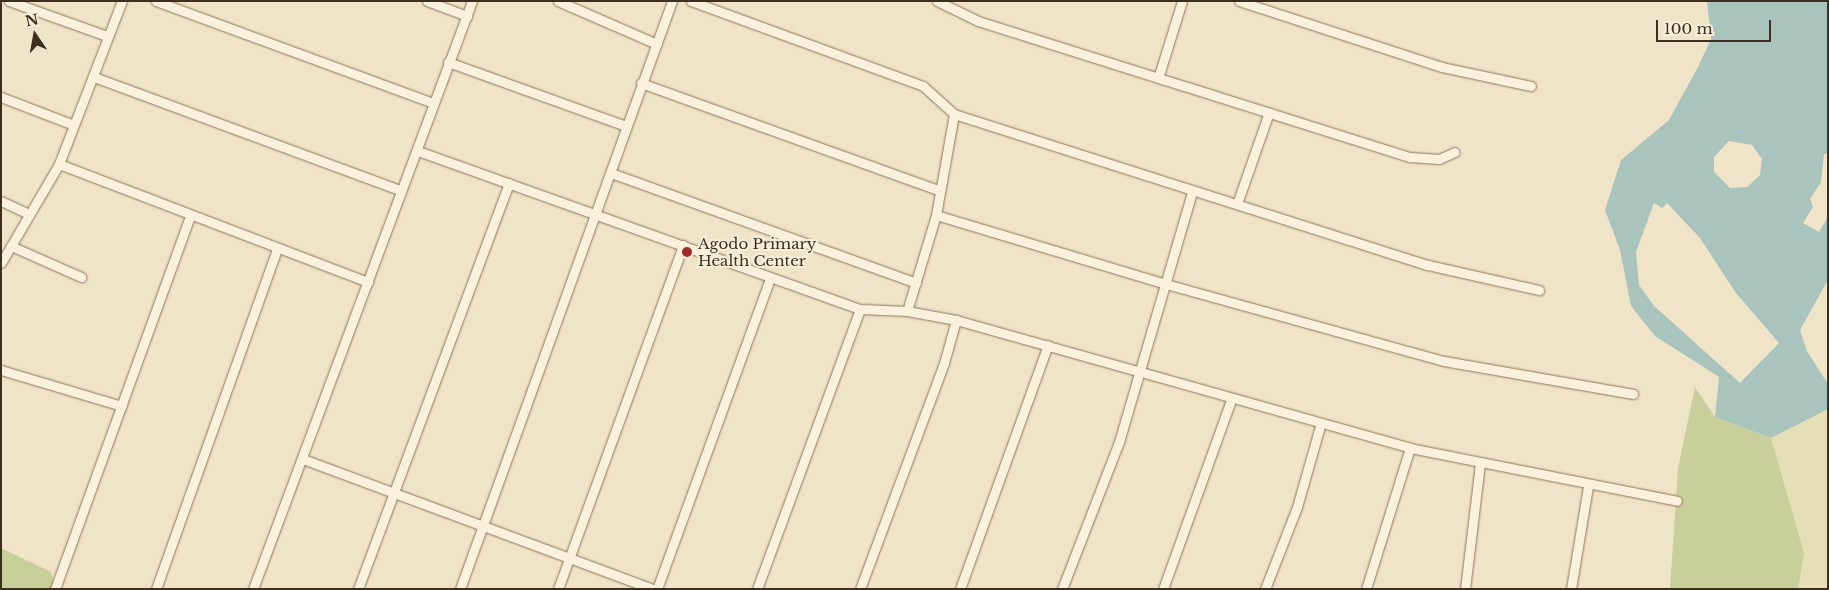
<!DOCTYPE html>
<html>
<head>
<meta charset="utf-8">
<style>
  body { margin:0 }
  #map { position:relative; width:1829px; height:590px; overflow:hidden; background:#f0e4c8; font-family:"Libre Baskerville",serif }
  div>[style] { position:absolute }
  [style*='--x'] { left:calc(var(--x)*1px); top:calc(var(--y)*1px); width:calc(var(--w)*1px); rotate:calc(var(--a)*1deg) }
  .farmland>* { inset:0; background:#e6deb5 }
  .green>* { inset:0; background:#c9cf9b }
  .water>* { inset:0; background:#a9c4bc }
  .roads { filter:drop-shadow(0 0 1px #8d765c) drop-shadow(0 0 1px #8d765c) }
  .street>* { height:9px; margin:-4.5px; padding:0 4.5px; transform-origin:4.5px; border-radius:4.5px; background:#faf1dc }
  .dots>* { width:14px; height:14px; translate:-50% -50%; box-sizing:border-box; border:2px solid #f7eed8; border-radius:50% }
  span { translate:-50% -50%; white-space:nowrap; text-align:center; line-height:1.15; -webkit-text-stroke:4px #f7eed8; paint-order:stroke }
  .poi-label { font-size:15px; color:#3d2e20 }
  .left { translate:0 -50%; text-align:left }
  .frame { position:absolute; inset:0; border:2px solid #3d2e20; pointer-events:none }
  .north { position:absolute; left:10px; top:10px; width:50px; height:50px; -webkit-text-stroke:4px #f7eed8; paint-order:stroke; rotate:348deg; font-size:14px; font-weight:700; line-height:20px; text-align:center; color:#3d2e20 }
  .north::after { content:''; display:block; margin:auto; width:18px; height:22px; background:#3d2e20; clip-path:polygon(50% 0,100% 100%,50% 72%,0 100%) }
  .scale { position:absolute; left:1656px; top:20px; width:115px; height:22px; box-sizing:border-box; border:2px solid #3d2e20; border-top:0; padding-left:6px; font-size:15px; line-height:18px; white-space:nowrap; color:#3d2e20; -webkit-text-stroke:4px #f7eed8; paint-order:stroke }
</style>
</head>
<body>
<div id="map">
  <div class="farmland">
    <div style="clip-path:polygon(1828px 409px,1828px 589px,1798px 589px,1804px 553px,1771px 438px)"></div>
  </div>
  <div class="green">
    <div style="clip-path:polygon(1695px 387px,1715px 417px,1771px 438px,1804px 553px,1798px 589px,1670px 589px,1678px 468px)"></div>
    <div style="clip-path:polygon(1px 548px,51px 572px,55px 589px,1px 589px)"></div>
  </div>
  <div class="water">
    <div style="clip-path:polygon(evenodd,1707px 1px,1828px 1px,1828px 154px,1824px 154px,1821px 182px,1810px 199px,1813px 207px,1803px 223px,1819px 232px,1828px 217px,1828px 280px,1800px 330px,1807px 351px,1828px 384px,1828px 409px,1771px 438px,1715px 417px,1719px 377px,1655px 336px,1631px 306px,1620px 250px,1605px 210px,1621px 160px,1669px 120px,1698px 67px,1711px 39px,1707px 1px,1729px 141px,1752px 145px,1762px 159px,1760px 175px,1747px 187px,1730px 188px,1714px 172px,1714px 157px,1729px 141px,1707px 1px,1654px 203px,1662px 208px,1667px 203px,1700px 238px,1736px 293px,1779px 343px,1740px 383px,1654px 306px,1639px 285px,1636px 252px,1654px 203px)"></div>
  </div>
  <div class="roads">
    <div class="street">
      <div style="--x:9;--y:1;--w:104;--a:19.7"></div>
      <div style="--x:156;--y:1;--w:295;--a:20.2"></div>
      <div style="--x:427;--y:1;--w:43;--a:20.6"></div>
      <div style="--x:558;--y:1;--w:108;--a:23.5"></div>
      <div style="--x:691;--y:1;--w:247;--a:20.1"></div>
      <div style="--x:923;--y:86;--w:42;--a:42.1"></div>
      <div style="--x:954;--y:114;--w:497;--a:17.7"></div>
      <div style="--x:1428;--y:265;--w:114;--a:12.7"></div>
      <div style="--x:937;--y:1;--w:46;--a:26"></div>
      <div style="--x:978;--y:21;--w:453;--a:17.5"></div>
      <div style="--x:1410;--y:157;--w:29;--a:4"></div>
      <div style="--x:1439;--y:159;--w:17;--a:-24"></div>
      <div style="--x:1239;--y:1;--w:213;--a:18"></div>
      <div style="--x:1442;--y:67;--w:91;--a:12.1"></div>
      <div style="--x:448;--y:62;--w:189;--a:19.8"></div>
      <div style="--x:1159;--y:75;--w:77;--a:-72.7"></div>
      <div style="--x:94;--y:77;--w:328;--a:20.3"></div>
      <div style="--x:641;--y:83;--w:317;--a:19.8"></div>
      <div style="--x:1;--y:97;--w:78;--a:21"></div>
      <div style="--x:418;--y:151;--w:469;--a:19.7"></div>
      <div style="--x:860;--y:309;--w:47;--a:2.4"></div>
      <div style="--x:907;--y:311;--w:50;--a:10.4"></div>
      <div style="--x:956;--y:320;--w:472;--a:15.7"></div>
      <div style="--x:1410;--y:448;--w:272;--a:11.2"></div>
      <div style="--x:59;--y:164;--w:331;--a:20.9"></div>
      <div style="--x:611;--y:173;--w:324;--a:19.8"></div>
      <div style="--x:1;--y:201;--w:31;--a:25"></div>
      <div style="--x:1237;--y:204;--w:97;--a:-70.8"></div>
      <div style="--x:936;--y:215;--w:240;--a:16.7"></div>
      <div style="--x:1166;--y:284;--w:288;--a:15.5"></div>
      <div style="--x:1444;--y:361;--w:192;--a:9.9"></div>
      <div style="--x:11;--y:246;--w:77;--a:23.9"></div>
      <div style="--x:1;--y:263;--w:115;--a:-59.6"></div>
      <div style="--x:59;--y:164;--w:175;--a:-68.9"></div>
      <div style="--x:907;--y:311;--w:100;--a:-73.2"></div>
      <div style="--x:936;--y:215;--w:103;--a:-79.9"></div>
      <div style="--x:1;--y:370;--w:126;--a:16.6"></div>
      <div style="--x:303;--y:459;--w:373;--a:20.4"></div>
      <div style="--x:55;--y:589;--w:397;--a:-70.1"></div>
      <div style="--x:156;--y:589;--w:360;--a:-70.4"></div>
      <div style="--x:253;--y:589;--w:627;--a:-69.57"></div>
      <div style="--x:358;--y:589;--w:433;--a:-69.6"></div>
      <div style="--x:460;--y:589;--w:625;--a:-70.17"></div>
      <div style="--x:558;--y:589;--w:366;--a:-70"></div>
      <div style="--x:657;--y:589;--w:331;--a:-70"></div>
      <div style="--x:757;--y:589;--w:298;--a:-69.8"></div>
      <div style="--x:860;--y:589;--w:241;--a:-69.6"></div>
      <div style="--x:944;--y:363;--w:45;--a:-74.4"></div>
      <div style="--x:960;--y:589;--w:259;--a:-70.2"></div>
      <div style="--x:1062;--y:589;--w:158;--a:-68.8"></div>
      <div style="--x:1119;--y:442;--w:259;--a:-73.7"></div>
      <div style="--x:1163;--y:589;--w:201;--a:-70.2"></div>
      <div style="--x:1265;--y:589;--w:88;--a:-68.7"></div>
      <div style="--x:1297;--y:507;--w:87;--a:-74.1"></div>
      <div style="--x:1366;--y:589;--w:148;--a:-72.7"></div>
      <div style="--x:1465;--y:589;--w:126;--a:-83.2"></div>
      <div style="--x:1571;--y:589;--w:104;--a:-80.6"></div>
    </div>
  </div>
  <div class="dots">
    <div style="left:687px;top:252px;background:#9e2a2b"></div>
  </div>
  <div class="poi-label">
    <span class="left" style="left:698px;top:252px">Agodo Primary<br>Health Center</span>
  </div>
  <div class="frame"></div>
  <div class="north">N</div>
  <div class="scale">100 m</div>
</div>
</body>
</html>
